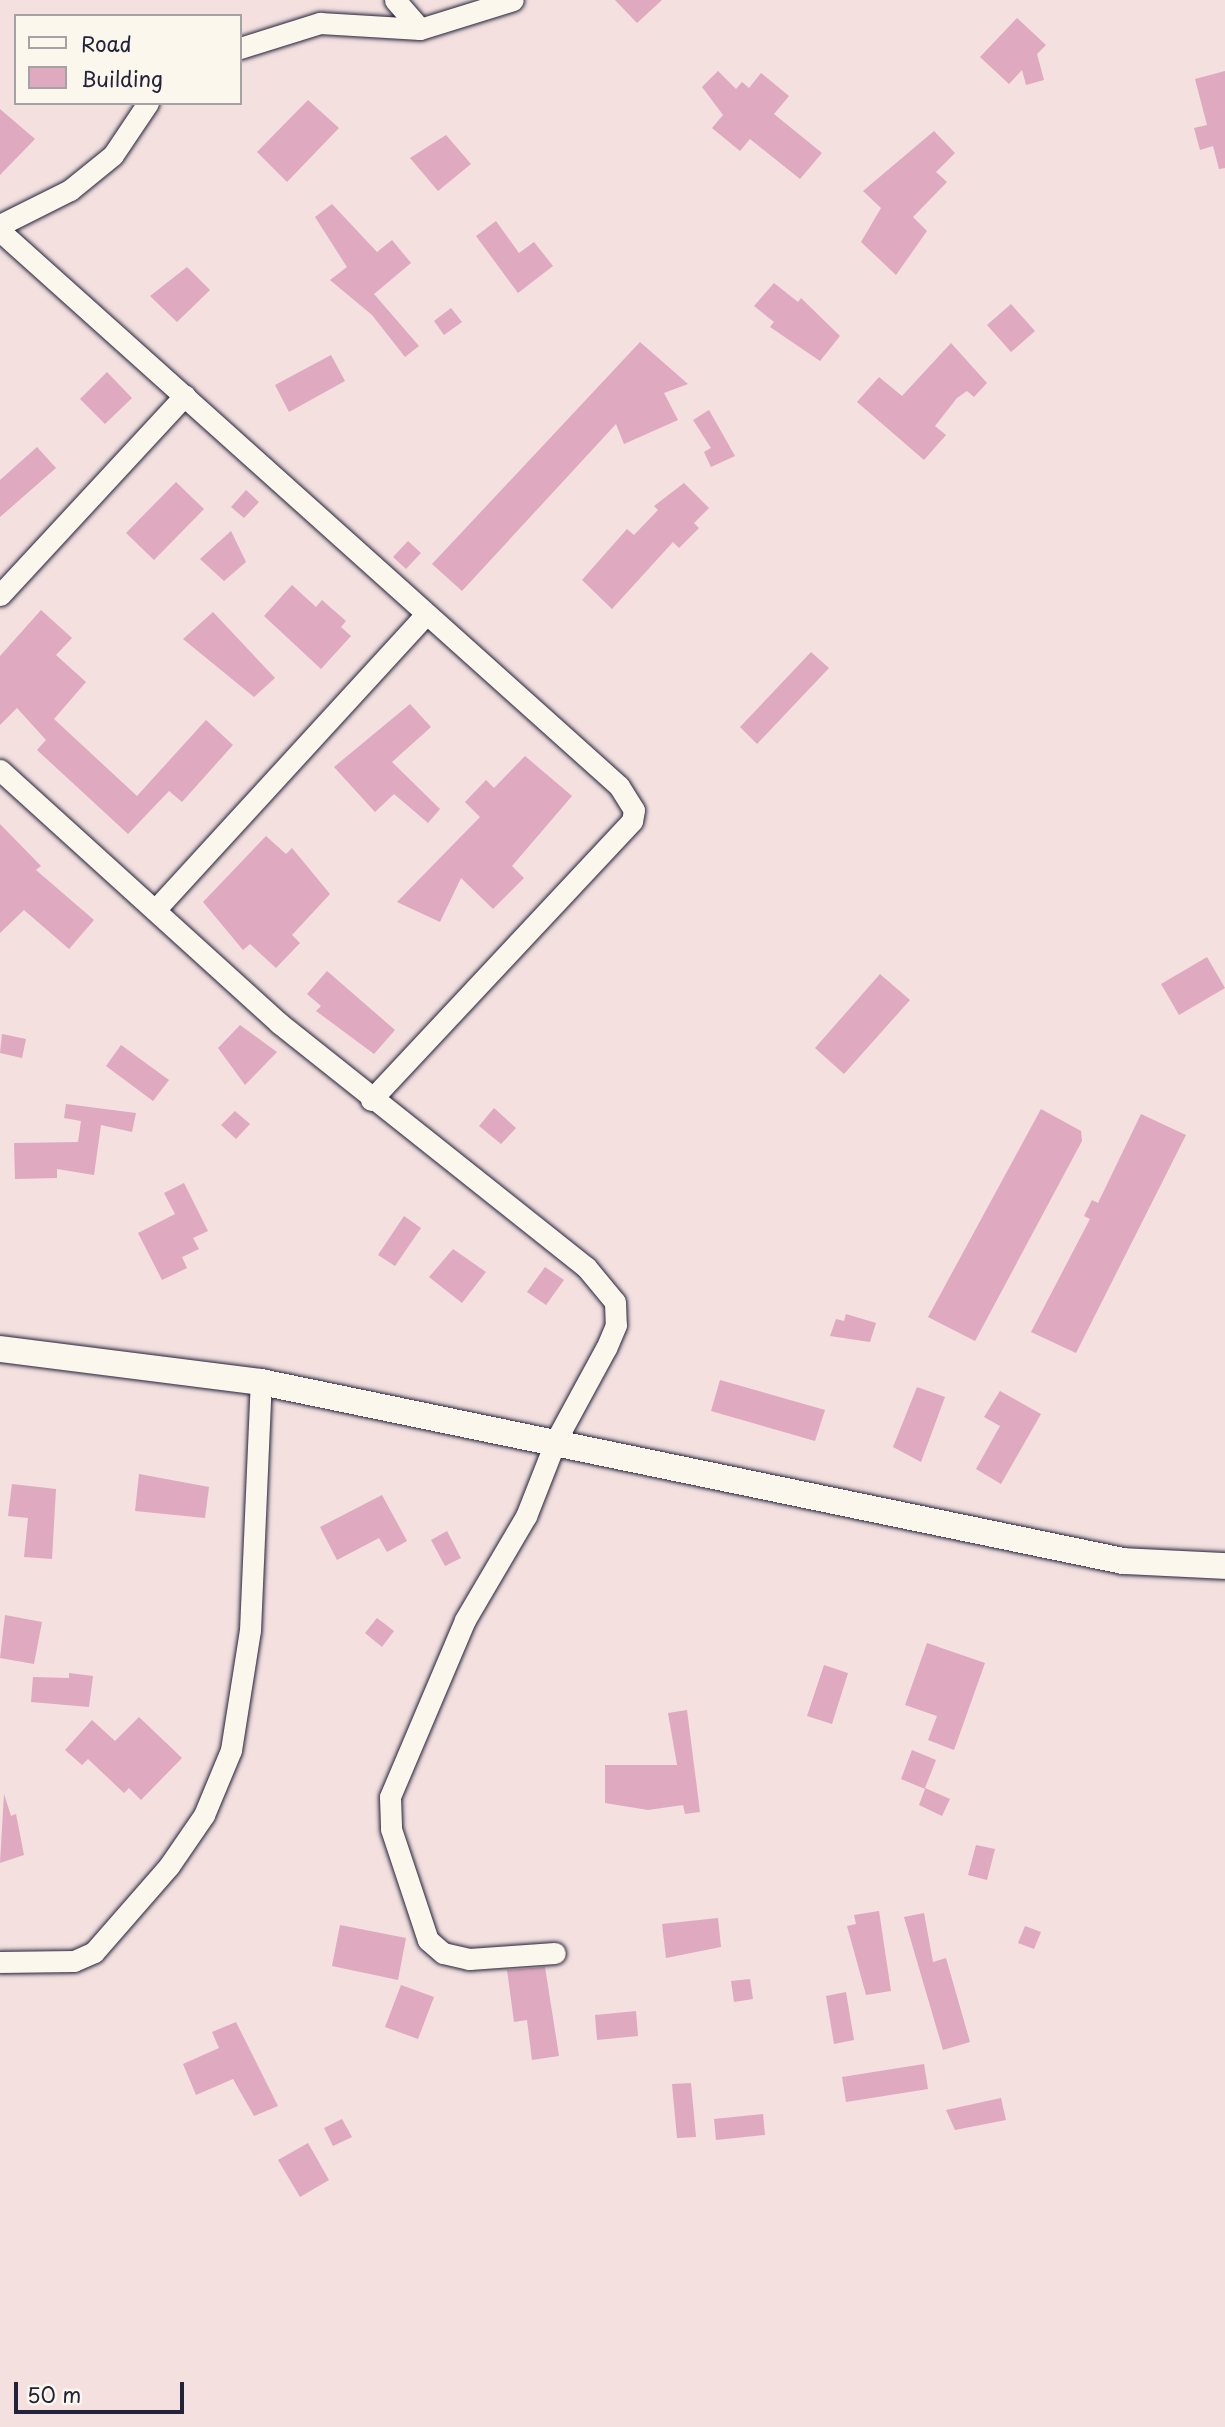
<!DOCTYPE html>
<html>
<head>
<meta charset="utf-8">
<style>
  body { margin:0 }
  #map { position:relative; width:1225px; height:2427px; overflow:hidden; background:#f3e0df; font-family:"Playpen Sans",sans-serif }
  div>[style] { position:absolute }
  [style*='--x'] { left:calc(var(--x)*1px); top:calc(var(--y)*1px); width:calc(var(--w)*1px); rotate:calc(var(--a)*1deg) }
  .building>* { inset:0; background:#dfa9c0 }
  .roads { filter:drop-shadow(0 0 2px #22223b) drop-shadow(0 0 2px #22223b) }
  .minor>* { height:21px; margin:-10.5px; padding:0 10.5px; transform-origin:10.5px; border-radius:10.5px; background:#fbf7ec }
  .tertiary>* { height:26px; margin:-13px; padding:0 13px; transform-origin:13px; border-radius:13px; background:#fbf7ec }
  span { translate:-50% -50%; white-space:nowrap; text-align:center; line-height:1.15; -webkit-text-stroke:6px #fbf7ec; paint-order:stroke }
  .legend { position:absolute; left:14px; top:14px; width:228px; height:91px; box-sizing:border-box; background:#fbf7ec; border:2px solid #a4a2a5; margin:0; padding:9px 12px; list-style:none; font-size:21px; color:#22223b }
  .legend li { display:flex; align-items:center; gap:14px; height:35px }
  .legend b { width:35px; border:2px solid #a4a2a5 }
  .scale { position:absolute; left:14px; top:2382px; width:170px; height:32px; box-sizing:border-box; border:4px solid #22223b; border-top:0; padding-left:9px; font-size:21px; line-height:24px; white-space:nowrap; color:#22223b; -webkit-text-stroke:5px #fbf7ec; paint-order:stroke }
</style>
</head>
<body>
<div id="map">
  <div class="building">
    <div style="clip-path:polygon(615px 0,662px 0,637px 23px)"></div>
    <div style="clip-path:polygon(1017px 18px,1046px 45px,1037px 54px,1044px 80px,1026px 85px,1022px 70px,1009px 84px,980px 57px)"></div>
    <div style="clip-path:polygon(718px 71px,736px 89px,742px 82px,749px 88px,761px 73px,789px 96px,774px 114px,822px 153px,800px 179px,750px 139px,740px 151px,712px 128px,723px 115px,702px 87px)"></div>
    <div style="clip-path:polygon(1225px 71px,1225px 168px,1219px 169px,1213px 146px,1200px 150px,1194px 128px,1207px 125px,1195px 79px)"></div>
    <div style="clip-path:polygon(308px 100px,339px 128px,287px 182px,257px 152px)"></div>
    <div style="clip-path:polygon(0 109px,35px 139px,0 175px)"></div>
    <div style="clip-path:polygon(934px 131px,955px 153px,936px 172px,947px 182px,913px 217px,927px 231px,896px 275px,861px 242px,881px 208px,863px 191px)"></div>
    <div style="clip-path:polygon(446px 135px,471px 164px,438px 191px,410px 158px)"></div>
    <div style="clip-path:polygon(332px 204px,377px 252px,392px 240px,411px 263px,374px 294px,419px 346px,405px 357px,372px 315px,330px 280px,347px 267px,315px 217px)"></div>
    <div style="clip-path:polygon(496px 221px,519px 253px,534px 242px,553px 266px,518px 293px,476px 236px)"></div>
    <div style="clip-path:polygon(187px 267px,210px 290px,177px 322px,150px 296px)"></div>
    <div style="clip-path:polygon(774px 283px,798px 302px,801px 298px,840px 336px,820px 361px,770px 327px,774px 322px,754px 306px)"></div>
    <div style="clip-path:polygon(1011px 304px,1035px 331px,1011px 352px,987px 325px)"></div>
    <div style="clip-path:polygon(451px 308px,462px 322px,444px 335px,434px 321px)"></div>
    <div style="clip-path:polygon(640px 342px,688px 384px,664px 393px,678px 420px,624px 444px,616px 424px,462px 591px,432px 564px)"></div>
    <div style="clip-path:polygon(951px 343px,987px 383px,974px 397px,967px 391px,957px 398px,935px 426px,946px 435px,924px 460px,857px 402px,879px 377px,902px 396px)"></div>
    <div style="clip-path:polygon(331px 355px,345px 381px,289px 412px,275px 385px)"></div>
    <div style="clip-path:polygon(107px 372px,132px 398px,105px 424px,80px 399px)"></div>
    <div style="clip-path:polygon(709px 410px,735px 456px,711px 467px,704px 452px,711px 448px,693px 420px)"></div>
    <div style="clip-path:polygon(37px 447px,56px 468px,0 517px,0 480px)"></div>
    <div style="clip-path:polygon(176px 482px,204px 509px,154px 560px,126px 533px)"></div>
    <div style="clip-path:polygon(684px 483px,709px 508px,694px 523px,699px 528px,679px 548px,673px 542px,612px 609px,582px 580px,627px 529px,634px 535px,658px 510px,654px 506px)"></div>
    <div style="clip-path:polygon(246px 490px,259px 502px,244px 518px,231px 507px)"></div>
    <div style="clip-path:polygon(231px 531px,246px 562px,224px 581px,200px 559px)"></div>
    <div style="clip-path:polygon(408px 541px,421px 553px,406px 569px,393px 557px)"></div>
    <div style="clip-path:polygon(292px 585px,316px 607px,322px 600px,346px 621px,341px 627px,351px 636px,321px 669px,264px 616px)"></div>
    <div style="clip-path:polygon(41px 610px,72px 638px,56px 655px,86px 682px,54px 719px,137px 796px,206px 720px,233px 745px,182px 802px,169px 791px,128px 834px,37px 750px,46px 740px,17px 708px,0 725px,0 656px)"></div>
    <div style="clip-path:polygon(213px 612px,275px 678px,254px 697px,183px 639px)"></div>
    <div style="clip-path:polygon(811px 652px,829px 668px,757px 744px,740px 727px)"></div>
    <div style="clip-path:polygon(410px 704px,431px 727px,392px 762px,440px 809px,428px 823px,394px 794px,375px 812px,334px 767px)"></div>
    <div style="clip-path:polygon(525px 756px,572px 796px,512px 866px,524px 878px,493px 909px,461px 878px,440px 922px,397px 902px,480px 817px,465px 802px,486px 780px,494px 788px)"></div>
    <div style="clip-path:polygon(0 824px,41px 866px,36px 870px,94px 920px,69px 949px,24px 910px,0 933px)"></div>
    <div style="clip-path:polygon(266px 836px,286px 854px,292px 848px,330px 894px,292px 935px,300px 943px,276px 968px,250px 944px,243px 950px,203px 902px)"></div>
    <div style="clip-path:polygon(1207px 957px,1225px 988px,1179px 1015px,1161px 984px)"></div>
    <div style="clip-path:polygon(327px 971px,395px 1030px,374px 1054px,316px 1011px,321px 1006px,307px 994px)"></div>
    <div style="clip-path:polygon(880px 974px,910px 1000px,844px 1074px,815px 1048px)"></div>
    <div style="clip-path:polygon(240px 1025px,277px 1052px,245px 1085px,218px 1048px)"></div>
    <div style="clip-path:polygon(2px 1034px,26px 1039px,22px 1058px,0 1053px)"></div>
    <div style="clip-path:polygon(121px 1045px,169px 1080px,153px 1101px,106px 1066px)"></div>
    <div style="clip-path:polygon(66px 1104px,136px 1113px,132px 1132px,101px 1125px,94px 1175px,57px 1169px,57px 1178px,15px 1179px,14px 1143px,78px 1142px,81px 1121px,64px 1118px)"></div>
    <div style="clip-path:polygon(494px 1108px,516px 1128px,501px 1144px,479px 1126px)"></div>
    <div style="clip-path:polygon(1041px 1109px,1081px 1131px,1082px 1141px,975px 1341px,928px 1317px)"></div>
    <div style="clip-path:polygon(235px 1111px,250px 1124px,236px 1139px,221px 1125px)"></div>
    <div style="clip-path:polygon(1141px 1114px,1186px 1135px,1076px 1353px,1031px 1332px,1090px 1219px,1084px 1216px,1092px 1200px,1098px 1203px)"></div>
    <div style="clip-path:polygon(184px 1183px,208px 1231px,193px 1238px,199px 1249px,182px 1257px,187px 1268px,162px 1280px,138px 1233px,175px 1214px,164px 1193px)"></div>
    <div style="clip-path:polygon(404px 1216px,421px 1228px,395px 1266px,378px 1255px)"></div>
    <div style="clip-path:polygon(453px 1249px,486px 1272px,462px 1303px,429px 1277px)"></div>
    <div style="clip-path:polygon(545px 1267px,564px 1280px,546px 1305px,527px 1292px)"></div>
    <div style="clip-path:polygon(846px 1314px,876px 1323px,870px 1342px,830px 1336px,836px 1319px,844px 1321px)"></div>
    <div style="clip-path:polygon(720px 1380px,825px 1410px,815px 1441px,711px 1411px)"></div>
    <div style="clip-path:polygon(917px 1387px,945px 1397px,921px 1462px,893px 1447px)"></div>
    <div style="clip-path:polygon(1000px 1391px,1041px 1414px,1001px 1484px,976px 1469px,1000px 1426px,984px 1417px)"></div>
    <div style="clip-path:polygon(139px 1474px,209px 1487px,205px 1518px,135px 1511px)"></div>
    <div style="clip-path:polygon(12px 1484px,56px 1489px,52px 1559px,24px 1557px,28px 1518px,8px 1516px)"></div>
    <div style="clip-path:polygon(382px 1495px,407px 1541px,387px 1552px,379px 1538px,337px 1560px,320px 1527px)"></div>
    <div style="clip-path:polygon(447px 1531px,461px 1558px,445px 1566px,431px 1540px)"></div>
    <div style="clip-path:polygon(5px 1615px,42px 1622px,34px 1664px,0 1658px)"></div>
    <div style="clip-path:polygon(377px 1618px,394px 1631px,382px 1647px,365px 1633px)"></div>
    <div style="clip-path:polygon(927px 1643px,985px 1663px,954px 1750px,928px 1740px,937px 1716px,905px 1705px)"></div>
    <div style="clip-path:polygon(824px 1665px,848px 1673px,832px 1724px,807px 1716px)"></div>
    <div style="clip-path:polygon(69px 1673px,93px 1676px,89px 1707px,31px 1702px,33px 1677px,69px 1678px)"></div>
    <div style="clip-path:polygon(687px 1710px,700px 1812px,685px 1814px,683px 1805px,648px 1810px,605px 1803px,605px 1765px,677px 1765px,668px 1713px)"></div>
    <div style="clip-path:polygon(139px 1717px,182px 1758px,141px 1800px,129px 1788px,124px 1793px,88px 1759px,82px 1765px,65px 1750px,92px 1720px,115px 1741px)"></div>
    <div style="clip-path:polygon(912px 1750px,936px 1760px,925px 1788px,950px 1799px,942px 1816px,919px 1805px,925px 1789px,901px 1779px)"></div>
    <div style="clip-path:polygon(4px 1794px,11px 1816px,16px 1814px,24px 1855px,0 1863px)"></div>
    <div style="clip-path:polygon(976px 1845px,995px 1849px,987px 1880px,968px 1875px)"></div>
    <div style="clip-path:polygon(879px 1911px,891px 1991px,866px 1995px,847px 1926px,856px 1924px,854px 1915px)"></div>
    <div style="clip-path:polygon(924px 1913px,933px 1962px,946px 1958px,970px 2042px,943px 2050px,904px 1917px)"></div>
    <div style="clip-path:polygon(718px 1918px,721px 1947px,666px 1958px,662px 1924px)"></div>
    <div style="clip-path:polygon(340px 1925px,406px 1938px,398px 1980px,332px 1966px)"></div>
    <div style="clip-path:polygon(1025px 1926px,1041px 1932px,1034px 1949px,1018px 1943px)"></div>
    <div style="clip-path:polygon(545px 1967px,559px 2056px,532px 2060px,527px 2020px,514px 2022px,507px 1970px)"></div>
    <div style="clip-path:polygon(750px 1979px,753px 1999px,734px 2002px,731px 1981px)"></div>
    <div style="clip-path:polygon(401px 1985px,434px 1997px,418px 2039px,385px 2027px)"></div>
    <div style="clip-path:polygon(846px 1992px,854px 2040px,834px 2044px,826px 1996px)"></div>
    <div style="clip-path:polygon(636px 2011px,638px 2036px,597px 2040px,595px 2015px)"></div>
    <div style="clip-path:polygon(236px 2022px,278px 2106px,254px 2116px,233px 2079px,196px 2095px,183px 2064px,219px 2048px,212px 2032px)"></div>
    <div style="clip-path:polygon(924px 2064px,928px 2089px,846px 2102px,842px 2077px)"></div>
    <div style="clip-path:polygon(691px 2083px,696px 2137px,677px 2138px,672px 2084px)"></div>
    <div style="clip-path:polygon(1001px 2098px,1006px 2120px,955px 2130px,946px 2110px)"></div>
    <div style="clip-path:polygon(763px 2114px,765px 2135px,716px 2140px,714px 2119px)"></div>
    <div style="clip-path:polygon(342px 2119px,352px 2137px,333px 2146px,324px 2128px)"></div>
    <div style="clip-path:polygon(308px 2143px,329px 2180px,300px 2197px,278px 2160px)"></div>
  </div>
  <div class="roads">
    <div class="minor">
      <div style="--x:395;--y:0;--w:38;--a:49"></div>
      <div style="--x:240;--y:48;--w:84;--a:-17.4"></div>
      <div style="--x:320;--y:23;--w:100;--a:3.4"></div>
      <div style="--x:420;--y:29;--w:97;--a:-17.3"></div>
      <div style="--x:0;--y:225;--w:78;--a:-26.6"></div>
      <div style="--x:70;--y:190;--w:55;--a:-39.1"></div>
      <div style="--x:113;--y:155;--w:63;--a:-56.1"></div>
      <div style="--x:0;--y:231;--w:831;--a:41.88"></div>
      <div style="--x:619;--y:786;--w:28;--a:58"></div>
      <div style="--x:634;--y:810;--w:11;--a:100"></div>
      <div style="--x:632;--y:821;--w:382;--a:133.1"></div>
      <div style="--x:0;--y:595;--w:272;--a:-47.2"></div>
      <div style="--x:0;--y:770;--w:377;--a:42.2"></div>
      <div style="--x:279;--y:1023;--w:392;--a:38.5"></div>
      <div style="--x:586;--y:1267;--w:45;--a:50.4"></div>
      <div style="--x:615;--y:1302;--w:23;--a:88"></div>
      <div style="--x:616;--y:1325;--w:25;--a:113"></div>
      <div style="--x:606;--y:1348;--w:105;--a:118.5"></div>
      <div style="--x:556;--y:1440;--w:82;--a:111.5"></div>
      <div style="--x:526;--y:1516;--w:121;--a:120.4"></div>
      <div style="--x:465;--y:1620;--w:192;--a:113"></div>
      <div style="--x:390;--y:1797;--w:32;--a:88"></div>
      <div style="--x:391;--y:1829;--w:117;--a:71.6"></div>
      <div style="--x:428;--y:1940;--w:20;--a:41"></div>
      <div style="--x:443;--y:1953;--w:27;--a:13"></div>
      <div style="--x:469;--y:1959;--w:86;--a:-4"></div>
      <div style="--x:155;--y:910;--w:401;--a:-47.5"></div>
      <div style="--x:0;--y:1962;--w:74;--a:-0.8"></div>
      <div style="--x:74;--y:1961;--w:22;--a:-24"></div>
      <div style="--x:94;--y:1952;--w:114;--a:-48.9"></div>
      <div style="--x:169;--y:1866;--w:62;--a:-55.5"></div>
      <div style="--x:204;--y:1815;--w:70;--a:-67.4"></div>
      <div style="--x:231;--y:1750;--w:121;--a:-81"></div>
      <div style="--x:250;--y:1630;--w:248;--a:-87.5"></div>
    </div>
    <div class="tertiary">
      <div style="--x:0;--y:1349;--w:263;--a:7.2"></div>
      <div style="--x:261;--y:1382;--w:880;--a:11.73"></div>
      <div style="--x:1123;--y:1561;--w:102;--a:2.8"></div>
    </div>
  </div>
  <ul class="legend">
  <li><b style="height:9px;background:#fbf7ec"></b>Road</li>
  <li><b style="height:19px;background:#dfa9c0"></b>Building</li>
  </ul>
  <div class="scale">50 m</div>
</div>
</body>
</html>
